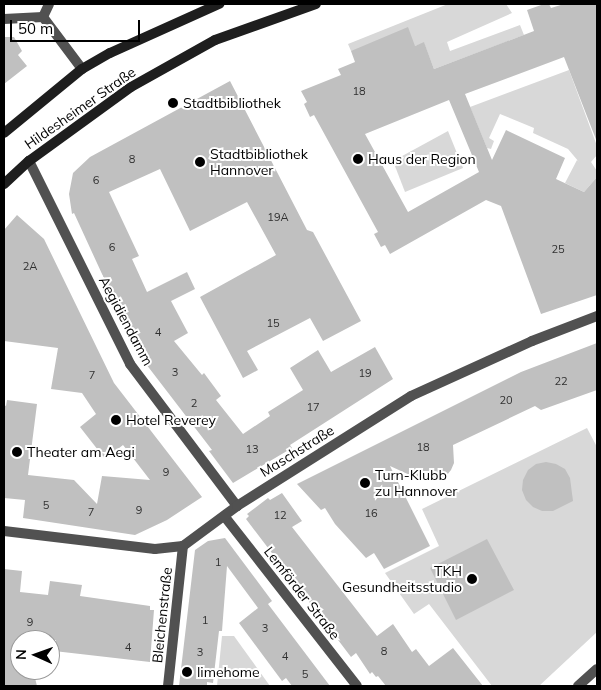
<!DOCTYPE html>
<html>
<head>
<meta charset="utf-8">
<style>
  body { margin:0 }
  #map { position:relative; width:601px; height:690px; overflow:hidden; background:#fff; font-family:Mulish,sans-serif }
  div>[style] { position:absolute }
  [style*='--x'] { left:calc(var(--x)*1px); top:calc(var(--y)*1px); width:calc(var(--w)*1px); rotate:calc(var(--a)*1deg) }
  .green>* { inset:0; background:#d8d8d8 }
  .building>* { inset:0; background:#c0c0c0 }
  .minor>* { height:10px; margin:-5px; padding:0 5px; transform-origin:5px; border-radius:5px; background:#515151 }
  .secondary>* { height:10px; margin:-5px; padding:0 5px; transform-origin:5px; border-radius:5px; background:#1e1e1e }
  .dots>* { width:14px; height:14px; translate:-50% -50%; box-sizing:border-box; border:2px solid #fff; border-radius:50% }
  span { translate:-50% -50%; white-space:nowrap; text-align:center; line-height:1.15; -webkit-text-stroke:4px #fff; paint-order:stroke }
  .number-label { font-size:11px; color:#303030 }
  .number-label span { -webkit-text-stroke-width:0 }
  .poi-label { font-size:14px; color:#000 }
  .left { translate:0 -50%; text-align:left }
  .right { translate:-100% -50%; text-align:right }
  .street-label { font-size:14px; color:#000 }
  .frame { position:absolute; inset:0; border:5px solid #000; pointer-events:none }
  .north { position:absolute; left:10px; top:630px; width:50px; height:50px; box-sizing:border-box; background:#fff; border:1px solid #999; border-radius:50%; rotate:272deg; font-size:14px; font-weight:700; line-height:20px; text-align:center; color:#000 }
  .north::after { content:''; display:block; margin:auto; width:18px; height:22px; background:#000; clip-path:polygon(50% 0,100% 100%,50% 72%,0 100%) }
  .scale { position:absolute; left:10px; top:20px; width:130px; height:22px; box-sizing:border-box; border:2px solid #000; border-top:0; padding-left:6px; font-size:15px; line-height:18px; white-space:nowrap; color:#000; -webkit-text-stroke:4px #fff; paint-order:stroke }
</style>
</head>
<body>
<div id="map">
  <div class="green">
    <div style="clip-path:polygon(448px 4px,506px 4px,512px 13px,447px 42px,450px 51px,520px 25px,524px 35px,434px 69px,424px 43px,415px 46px,351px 51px,348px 44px)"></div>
    <div style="clip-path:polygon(569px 70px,597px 146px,597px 155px,591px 162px,597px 171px,597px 177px,584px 192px,565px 183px,577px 160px,579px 162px,568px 149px,533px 133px,534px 128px,500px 114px,489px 138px,494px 141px,491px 149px,487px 148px,470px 107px)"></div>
    <div style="clip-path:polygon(448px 131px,463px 168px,405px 192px,393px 161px)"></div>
    <div style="clip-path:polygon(587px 428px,597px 447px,597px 632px,539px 686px,492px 686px,429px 604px,414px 614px,385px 573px,439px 546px,422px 509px)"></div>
    <div style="clip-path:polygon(222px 636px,234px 636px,270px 686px,217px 686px)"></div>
  </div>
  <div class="building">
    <div style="clip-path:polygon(evenodd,544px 4px,549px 4px,551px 8px,564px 4px,597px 4px,597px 142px,564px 57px,465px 94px,492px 160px,506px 130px,565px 158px,556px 179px,584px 192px,597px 177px,597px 295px,541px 314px,501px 206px,486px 200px,390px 254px,385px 245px,381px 247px,374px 234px,378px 232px,314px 115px,310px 117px,304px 104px,307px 102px,301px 91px,341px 75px,338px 69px,355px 62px,351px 51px,408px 27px,415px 46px,424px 42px,434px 69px,534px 31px,527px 10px,544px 4px,449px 100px,479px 172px,408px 212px,365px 134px,449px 100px)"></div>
    <div style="clip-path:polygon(4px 37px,14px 37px,22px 51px,18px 55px,27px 66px,4px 84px)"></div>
    <div style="clip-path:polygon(230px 81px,307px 230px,313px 232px,361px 321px,323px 341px,310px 318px,247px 351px,258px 370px,243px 378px,200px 297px,276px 255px,247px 202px,190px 231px,160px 169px,109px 192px,139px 256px,132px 259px,147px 292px,187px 272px,195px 289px,171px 301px,188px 333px,174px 341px,202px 375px,204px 373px,221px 396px,216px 400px,243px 434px,270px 416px,268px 412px,303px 390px,290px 368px,318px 350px,331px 372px,375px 347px,393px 379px,290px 445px,292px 448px,233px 483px,209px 451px,212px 450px,146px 364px,125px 324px,74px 213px,72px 214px,69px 194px,73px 173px,90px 157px)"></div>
    <div style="clip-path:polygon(17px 215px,44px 239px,114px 383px,202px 497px,167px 520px,135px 535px,23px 518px,25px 500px,4px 498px,4px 405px,6px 406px,7px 400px,37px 404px,28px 475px,74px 480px,97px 504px,102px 476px,150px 480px,123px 445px,105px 459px,80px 427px,96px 414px,82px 393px,51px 389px,58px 348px,4px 341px,4px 230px)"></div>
    <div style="clip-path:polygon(597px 343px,597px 390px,541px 410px,535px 406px,453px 445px,454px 463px,451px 470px,443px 480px,423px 481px,390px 466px,430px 546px,384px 569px,374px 553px,366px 558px,335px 524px,325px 508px,321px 510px,297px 484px,521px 372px)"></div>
    <div style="clip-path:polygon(546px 462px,556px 464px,565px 469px,570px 478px,573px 501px,553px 511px,542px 511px,533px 507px,526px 500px,522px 490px,523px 480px,528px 470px,536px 464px)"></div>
    <div style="clip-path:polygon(282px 493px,302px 521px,292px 527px,377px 636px,393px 624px,412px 652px,416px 649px,429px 666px,453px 648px,483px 686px,386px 686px,378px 676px,376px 677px,372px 672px,370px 674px,356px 653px,351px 657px,246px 519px,249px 516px,247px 514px,268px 498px,270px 500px)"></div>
    <div style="clip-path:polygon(225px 538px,272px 601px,268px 604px,330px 686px,292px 686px,286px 678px,282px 681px,239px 623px,258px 608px,227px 566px,222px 631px,219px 631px,213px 683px,207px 682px,207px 686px,179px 686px,195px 550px,208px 541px)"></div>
    <div style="clip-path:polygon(487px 539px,514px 590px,456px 620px,430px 568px)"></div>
    <div style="clip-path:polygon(4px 569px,22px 571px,20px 592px,48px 595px,50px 581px,82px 585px,80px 596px,150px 606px,150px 610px,154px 610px,150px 662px,54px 651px,56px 640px,20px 640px,20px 670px,33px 670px,37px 686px,4px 686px)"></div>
  </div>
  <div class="minor">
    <div style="--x:43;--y:17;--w:65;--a:53.1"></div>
    <div style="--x:43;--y:17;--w:14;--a:-65"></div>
    <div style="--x:4;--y:19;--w:39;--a:-3"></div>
    <div style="--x:29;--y:161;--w:227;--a:63.5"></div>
    <div style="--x:130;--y:364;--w:178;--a:53"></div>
    <div style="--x:225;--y:517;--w:214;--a:52"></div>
    <div style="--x:4;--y:531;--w:152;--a:6.8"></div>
    <div style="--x:155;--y:549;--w:28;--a:-6"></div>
    <div style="--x:183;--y:546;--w:67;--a:-36.5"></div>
    <div style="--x:237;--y:506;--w:206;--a:-32.3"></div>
    <div style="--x:411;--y:396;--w:133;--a:-24.4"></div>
    <div style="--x:532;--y:341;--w:70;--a:-21"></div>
    <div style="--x:168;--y:686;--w:141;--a:-83.9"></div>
    <div style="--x:578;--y:686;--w:25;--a:-42"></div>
  </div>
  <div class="secondary">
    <div style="--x:4;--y:133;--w:101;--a:-39.4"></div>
    <div style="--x:82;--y:69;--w:32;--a:-30"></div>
    <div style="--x:110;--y:53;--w:120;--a:-24.2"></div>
    <div style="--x:4;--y:184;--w:34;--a:-43"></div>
    <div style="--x:29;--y:161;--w:126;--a:-36"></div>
    <div style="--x:131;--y:87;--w:96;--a:-29.2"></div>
    <div style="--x:215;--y:40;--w:107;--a:-19.6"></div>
  </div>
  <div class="dots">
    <div style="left:173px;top:103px;background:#000"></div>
    <div style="left:358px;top:159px;background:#000"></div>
    <div style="left:200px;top:162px;background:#000"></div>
    <div style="left:116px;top:420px;background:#000"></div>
    <div style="left:17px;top:452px;background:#000"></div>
    <div style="left:365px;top:483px;background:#000"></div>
    <div style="left:472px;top:579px;background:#000"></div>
    <div style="left:187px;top:672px;background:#000"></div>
  </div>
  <div class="number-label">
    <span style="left:359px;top:91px">18</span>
    <span style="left:132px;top:159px">8</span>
    <span style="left:96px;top:180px">6</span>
    <span style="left:278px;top:217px">19A</span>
    <span style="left:112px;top:247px">6</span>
    <span style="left:558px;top:249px">25</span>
    <span style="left:30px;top:266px">2A</span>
    <span style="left:273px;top:323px">15</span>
    <span style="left:158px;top:332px">4</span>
    <span style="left:175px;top:372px">3</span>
    <span style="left:365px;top:373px">19</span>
    <span style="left:92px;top:375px">7</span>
    <span style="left:561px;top:381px">22</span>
    <span style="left:506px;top:400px">20</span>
    <span style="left:194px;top:403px">2</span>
    <span style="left:313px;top:407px">17</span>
    <span style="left:423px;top:447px">18</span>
    <span style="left:252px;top:449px">13</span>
    <span style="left:166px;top:472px">9</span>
    <span style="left:46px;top:505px">5</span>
    <span style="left:139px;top:510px">9</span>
    <span style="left:91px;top:512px">7</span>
    <span style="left:371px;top:513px">16</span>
    <span style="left:280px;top:515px">12</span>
    <span style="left:218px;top:562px">1</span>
    <span style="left:205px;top:620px">1</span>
    <span style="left:30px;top:622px">9</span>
    <span style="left:265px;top:628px">3</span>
    <span style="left:128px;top:647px">4</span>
    <span style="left:384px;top:651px">8</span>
    <span style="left:200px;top:652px">3</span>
    <span style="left:285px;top:656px">4</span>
    <span style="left:305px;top:674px">5</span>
  </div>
  <div class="poi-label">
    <span class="left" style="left:183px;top:103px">Stadtbibliothek</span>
    <span class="left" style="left:210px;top:162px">Stadtbibliothek<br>Hannover</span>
    <span class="left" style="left:368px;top:159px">Haus der Region</span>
    <span class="left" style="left:126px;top:420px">Hotel Reverey</span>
    <span class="left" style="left:27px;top:452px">Theater am Aegi</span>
    <span class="left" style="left:375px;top:483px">Turn-Klubb<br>zu Hannover</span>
    <span class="right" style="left:462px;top:579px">TKH<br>Gesundheitsstudio</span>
    <span class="left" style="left:197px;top:672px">limehome</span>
  </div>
  <div class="street-label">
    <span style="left:80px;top:108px;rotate:-35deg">Hildesheimer Straße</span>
    <span style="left:126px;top:321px;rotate:62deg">Aegidiendamm</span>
    <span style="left:297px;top:451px;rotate:-32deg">Maschstraße</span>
    <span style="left:302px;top:593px;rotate:52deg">Lemförder Straße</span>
    <span style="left:162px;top:615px;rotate:-84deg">Bleichenstraße</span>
  </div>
  <div class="frame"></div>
  <div class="north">N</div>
  <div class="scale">50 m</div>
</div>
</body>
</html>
